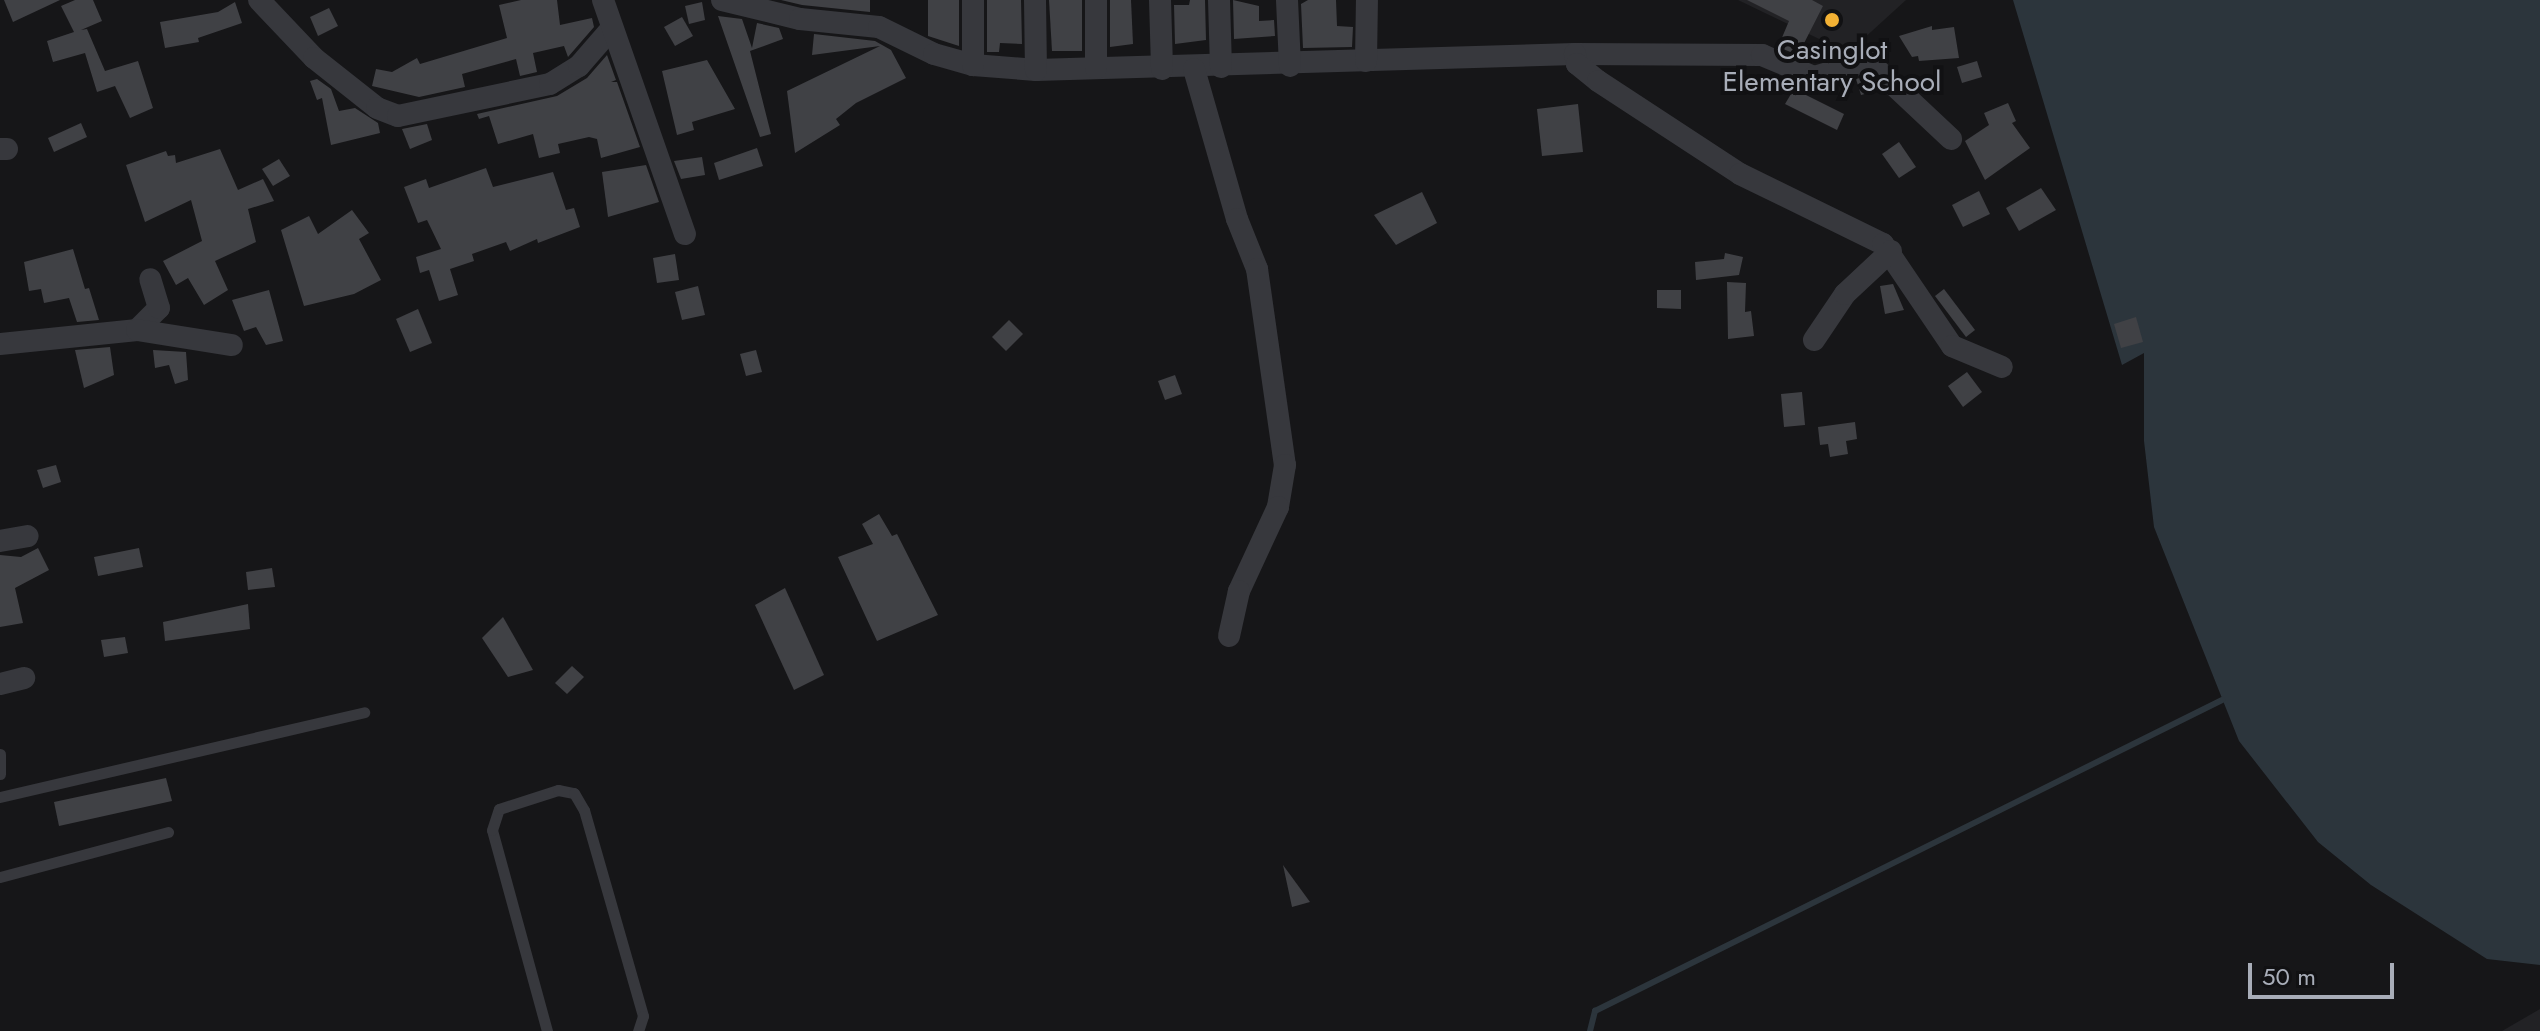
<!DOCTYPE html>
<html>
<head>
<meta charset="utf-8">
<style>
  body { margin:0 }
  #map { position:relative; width:2540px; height:1031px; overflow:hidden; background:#161618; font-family:Jost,sans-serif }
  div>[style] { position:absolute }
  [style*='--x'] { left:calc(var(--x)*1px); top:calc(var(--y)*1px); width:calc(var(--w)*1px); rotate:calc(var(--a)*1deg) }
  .built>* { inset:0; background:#222225 }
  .water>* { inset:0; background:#2c353c }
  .stream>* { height:6px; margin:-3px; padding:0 3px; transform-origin:3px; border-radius:3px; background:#2c353c }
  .building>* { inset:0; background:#404145 }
  .service>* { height:11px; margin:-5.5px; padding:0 5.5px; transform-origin:5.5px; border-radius:5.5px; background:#37383d }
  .minor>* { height:22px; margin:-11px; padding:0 11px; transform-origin:11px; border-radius:11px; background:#37383d }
  .dots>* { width:22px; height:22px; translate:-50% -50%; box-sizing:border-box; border:4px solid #111113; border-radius:50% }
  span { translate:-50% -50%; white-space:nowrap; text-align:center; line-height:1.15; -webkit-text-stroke:8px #111113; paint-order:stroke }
  .poi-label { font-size:28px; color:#a8adb8 }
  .scale { position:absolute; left:2248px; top:963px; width:146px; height:36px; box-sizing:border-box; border:4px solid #a8adb8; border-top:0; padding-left:10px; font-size:24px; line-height:28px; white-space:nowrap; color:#a8adb8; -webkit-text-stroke:6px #111113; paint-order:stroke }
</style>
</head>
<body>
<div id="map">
  <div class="built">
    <div style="clip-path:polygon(1738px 0,1906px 0,1861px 41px,1838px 48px)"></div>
    <div style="clip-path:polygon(2540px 1009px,2540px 1031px,2502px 1031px)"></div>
  </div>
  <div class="water">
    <div style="clip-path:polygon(2013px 0,2540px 0,2540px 965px,2487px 959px,2371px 885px,2318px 842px,2239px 741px,2154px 527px,2144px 441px,2144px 353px,2122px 365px)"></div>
  </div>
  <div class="stream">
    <div style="--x:1590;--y:1031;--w:21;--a:-76"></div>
    <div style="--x:1595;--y:1011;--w:700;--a:-26.38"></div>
  </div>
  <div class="building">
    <div style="clip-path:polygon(4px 0,60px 0,13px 22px)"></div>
    <div style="clip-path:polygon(75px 0,93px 0,102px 21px,81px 30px,87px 29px,105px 71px,138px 61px,153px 108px,130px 118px,115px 86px,97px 92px,85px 53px,53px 62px,47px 41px,74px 32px,61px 6px)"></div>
    <div style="clip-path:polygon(521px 0,557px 0,560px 25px,592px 18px,594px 27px,568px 57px,564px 46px,533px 53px,537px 72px,520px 76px,516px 59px,462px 74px,465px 87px,419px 97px,372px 86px,376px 69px,392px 72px,417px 58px,420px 64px,507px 38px,499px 5px)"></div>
    <div style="clip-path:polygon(781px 0,870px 0,870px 12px,802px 5px)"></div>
    <div style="clip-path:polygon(928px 0,959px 0,959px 46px,928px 36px)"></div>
    <div style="clip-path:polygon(987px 0,1021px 0,1022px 44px,1000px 43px,999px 52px,987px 52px)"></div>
    <div style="clip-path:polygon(1049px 0,1082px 0,1082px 51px,1052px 51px)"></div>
    <div style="clip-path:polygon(1110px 0,1131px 0,1133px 44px,1110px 47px)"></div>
    <div style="clip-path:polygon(1190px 0,1205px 0,1206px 40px,1175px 44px,1174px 5px,1189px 5px)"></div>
    <div style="clip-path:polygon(1233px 0,1259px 6px,1259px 21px,1274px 20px,1275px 36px,1234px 39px)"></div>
    <div style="clip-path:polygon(1308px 0,1336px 0,1337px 26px,1353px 27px,1352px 47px,1303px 48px,1301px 4px)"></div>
    <div style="clip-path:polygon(1747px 0,1812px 0,1823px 6px,1798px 55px,1778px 47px,1789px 21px)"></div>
    <div style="clip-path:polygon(235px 2px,242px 23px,198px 38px,199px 42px,165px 48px,160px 22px,218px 12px)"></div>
    <div style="clip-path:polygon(702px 2px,705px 20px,689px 24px,685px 6px)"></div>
    <div style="clip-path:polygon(329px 8px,338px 26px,318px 36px,310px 17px)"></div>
    <div style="clip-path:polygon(718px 16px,742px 19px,752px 48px,757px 23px,779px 28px,783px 39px,750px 51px,771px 134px,760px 137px)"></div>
    <div style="clip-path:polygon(682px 17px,693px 36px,675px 46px,664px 27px)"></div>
    <div style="clip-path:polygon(1932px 26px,1932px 30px,1954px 27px,1959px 58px,1919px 61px,1918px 56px,1912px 57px,1899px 36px)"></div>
    <div style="clip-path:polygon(814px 34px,875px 41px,891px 50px,906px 78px,856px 103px,836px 119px,840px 125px,795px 153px,787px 91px,880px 46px,812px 55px)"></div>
    <div style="clip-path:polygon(607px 55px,616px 80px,611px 82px,617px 82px,640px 147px,601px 158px,597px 139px,589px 137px,558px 144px,560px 153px,539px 158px,533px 134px,498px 144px,489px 116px,479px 119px,477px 114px,557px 96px,587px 78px)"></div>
    <div style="clip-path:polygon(707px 60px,735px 109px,692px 122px,694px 130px,677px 135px,662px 71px)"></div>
    <div style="clip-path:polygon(1977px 61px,1982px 77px,1962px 83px,1957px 67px)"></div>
    <div style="clip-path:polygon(1864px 77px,1879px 90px,1861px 95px,1856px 79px)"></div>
    <div style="clip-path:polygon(317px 79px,331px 89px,339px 111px,355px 108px,378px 123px,380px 133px,331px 145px,322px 98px,317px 100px,310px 81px)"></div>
    <div style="clip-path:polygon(1794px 89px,1844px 114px,1837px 130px,1785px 104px)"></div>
    <div style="clip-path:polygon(2008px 103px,2016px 121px,2012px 123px,2030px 148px,1985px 180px,1965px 141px,1989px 125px,1984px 113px)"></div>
    <div style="clip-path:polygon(1578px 104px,1583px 152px,1542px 156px,1537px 109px)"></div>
    <div style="clip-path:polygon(81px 123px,87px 137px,54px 152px,48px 138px)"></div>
    <div style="clip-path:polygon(427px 124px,432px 140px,410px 149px,402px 129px)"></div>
    <div style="clip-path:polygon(1899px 142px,1916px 167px,1899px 178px,1882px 154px)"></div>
    <div style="clip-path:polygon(757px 148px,763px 166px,719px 180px,714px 163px)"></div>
    <div style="clip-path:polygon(220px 149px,238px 190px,263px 179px,274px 201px,248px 209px,256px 242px,215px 261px,228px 290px,204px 305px,188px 278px,176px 285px,163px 261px,202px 241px,191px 200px,145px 222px,126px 165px,166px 151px,168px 156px,175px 155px,176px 163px)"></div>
    <div style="clip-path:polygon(702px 157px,705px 175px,681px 179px,674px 161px)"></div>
    <div style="clip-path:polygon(279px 159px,290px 176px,273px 186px,262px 169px)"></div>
    <div style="clip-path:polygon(646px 165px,659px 202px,608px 217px,602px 172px)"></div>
    <div style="clip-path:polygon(486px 168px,493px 187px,553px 172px,566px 210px,574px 208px,580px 227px,538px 243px,537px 239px,510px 251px,506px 242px,472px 254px,474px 261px,450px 269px,458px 295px,439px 301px,429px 270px,420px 273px,416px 257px,441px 249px,427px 220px,418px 223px,404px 187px,426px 179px,429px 188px)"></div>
    <div style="clip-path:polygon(2041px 188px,2056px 210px,2019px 231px,2006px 208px)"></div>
    <div style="clip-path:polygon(1979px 191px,1990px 214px,1963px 227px,1952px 205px)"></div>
    <div style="clip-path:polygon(1422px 192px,1437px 223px,1396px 245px,1374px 215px)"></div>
    <div style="clip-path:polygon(352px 210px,369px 233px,359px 239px,381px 280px,354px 294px,304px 306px,281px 230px,309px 216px,318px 234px)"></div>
    <div style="clip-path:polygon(73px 249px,85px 289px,89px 288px,99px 320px,77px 322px,69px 298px,44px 303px,41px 289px,29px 291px,24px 262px)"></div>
    <div style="clip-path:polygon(1725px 253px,1743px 257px,1739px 275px,1696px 280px,1695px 262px,1724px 259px)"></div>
    <div style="clip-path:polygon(675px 254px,679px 280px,657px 283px,653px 258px)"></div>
    <div style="clip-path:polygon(1727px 282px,1746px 283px,1745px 312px,1751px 311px,1754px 336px,1728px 339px)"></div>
    <div style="clip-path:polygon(1893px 284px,1904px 310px,1885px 314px,1880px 286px)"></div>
    <div style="clip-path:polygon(698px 286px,705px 315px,682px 320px,675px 292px)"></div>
    <div style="clip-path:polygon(1944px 289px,1975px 330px,1966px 337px,1935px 296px)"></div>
    <div style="clip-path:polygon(269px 290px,283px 341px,266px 345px,256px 327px,244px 331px,232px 300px)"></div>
    <div style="clip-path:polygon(1657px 290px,1681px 290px,1681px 309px,1657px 308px)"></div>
    <div style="clip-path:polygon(418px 309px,432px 343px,410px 352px,396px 319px)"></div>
    <div style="clip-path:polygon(2136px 317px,2143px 342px,2121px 348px,2114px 324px)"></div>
    <div style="clip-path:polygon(1009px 320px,1023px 334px,1006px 351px,992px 337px)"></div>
    <div style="clip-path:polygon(110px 347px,114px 375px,84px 388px,75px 350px)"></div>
    <div style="clip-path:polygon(153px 350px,186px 352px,188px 380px,175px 384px,169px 365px,155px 368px)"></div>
    <div style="clip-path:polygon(756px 350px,762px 372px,746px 376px,740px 354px)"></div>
    <div style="clip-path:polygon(1967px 372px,1982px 392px,1963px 407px,1948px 386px)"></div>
    <div style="clip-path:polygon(1175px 375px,1182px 394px,1165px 400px,1158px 381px)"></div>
    <div style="clip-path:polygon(1802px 392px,1805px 425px,1784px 427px,1781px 394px)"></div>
    <div style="clip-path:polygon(1855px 422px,1857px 439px,1846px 441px,1848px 454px,1830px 457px,1828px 444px,1820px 445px,1818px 427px)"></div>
    <div style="clip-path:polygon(56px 465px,61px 482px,43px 488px,37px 470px)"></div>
    <div style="clip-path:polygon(879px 514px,892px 536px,897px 534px,938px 615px,877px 641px,838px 557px,873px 544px,862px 524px)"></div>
    <div style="clip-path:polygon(38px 548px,49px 570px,15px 588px,23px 623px,0 627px,0 555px,21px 557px)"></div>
    <div style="clip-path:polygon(139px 548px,143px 567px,98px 576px,94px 557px)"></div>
    <div style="clip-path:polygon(272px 568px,275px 587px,248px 590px,246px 572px)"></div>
    <div style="clip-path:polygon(785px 588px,824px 675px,794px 690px,755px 605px)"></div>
    <div style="clip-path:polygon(248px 604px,250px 629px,165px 641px,163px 622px)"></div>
    <div style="clip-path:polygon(503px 617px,533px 670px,508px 677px,482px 638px)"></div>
    <div style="clip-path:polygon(125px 637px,128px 653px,104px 657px,101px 640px)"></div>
    <div style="clip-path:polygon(572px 666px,584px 677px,567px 694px,555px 683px)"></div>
    <div style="clip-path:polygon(166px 778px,172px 801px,59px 826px,54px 802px)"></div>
    <div style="clip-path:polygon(1283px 865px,1310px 902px,1292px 907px)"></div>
  </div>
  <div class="service">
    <div style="--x:0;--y:754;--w:20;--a:90"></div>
    <div style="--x:0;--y:797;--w:374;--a:-13.1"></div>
    <div style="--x:0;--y:877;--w:174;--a:-15"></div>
    <div style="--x:547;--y:1031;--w:208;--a:-105.3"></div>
    <div style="--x:492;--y:830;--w:22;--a:-72"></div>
    <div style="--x:499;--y:809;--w:62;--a:-17.9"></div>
    <div style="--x:558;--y:790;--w:16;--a:11"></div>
    <div style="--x:574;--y:793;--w:20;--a:60"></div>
    <div style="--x:584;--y:810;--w:214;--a:74"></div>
    <div style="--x:643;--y:1016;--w:16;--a:108"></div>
  </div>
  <div class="minor">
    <div style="--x:259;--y:0;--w:80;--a:46.5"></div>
    <div style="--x:314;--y:58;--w:80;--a:38.4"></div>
    <div style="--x:377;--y:108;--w:22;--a:21"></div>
    <div style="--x:398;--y:116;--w:155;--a:-11.9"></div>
    <div style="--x:550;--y:84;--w:34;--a:-32"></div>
    <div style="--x:579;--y:66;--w:49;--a:-49.1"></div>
    <div style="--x:603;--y:0;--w:248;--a:70.7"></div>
    <div style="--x:722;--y:0;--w:80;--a:13.7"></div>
    <div style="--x:800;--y:19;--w:79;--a:5.8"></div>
    <div style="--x:879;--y:27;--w:61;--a:26.1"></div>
    <div style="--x:934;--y:54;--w:41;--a:15.8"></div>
    <div style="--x:973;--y:65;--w:63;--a:4.5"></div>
    <div style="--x:1036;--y:70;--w:539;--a:-1.7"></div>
    <div style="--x:1575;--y:54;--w:187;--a:0.3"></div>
    <div style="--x:1762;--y:55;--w:56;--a:22.9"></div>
    <div style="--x:1814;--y:77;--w:56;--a:-16.5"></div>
    <div style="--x:1868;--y:61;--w:114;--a:43.2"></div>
    <div style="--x:973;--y:0;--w:65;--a:90"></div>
    <div style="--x:1035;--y:0;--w:70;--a:89.2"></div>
    <div style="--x:1096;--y:0;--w:68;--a:90"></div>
    <div style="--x:1160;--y:0;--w:69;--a:88.3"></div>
    <div style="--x:1219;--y:0;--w:67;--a:88.3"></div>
    <div style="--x:1287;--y:0;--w:66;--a:87.4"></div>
    <div style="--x:1575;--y:54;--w:10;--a:79"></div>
    <div style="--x:1577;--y:64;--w:27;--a:39"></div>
    <div style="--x:1598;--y:81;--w:170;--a:33.2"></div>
    <div style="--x:1740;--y:174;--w:159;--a:26.1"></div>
    <div style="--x:1883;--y:244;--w:123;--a:55.9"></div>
    <div style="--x:1952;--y:346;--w:54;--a:22.8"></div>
    <div style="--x:1366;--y:61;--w:61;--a:-89.1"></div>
    <div style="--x:1194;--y:69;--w:156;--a:74"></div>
    <div style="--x:1237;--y:219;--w:54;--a:68.2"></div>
    <div style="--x:1257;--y:269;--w:198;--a:81.9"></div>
    <div style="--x:1285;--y:465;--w:43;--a:99.5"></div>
    <div style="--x:1278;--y:507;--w:93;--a:114.9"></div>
    <div style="--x:1239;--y:591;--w:46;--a:102.5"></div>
    <div style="--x:0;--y:149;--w:7;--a:0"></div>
    <div style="--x:137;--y:330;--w:31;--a:-45"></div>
    <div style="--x:159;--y:308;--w:30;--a:-107"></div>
    <div style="--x:1814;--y:340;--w:55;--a:-56"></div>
    <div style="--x:1845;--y:294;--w:63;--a:-43.1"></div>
    <div style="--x:0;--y:344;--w:138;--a:-5.8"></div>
    <div style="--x:137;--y:330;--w:96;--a:9"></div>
    <div style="--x:0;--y:541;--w:28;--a:-10"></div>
    <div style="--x:0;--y:684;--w:25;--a:-14"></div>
  </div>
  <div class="dots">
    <div style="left:1832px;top:20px;background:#f2b134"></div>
  </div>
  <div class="poi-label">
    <span style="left:1832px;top:66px">Casinglot<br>Elementary School</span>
  </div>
  <div class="scale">50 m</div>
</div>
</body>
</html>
